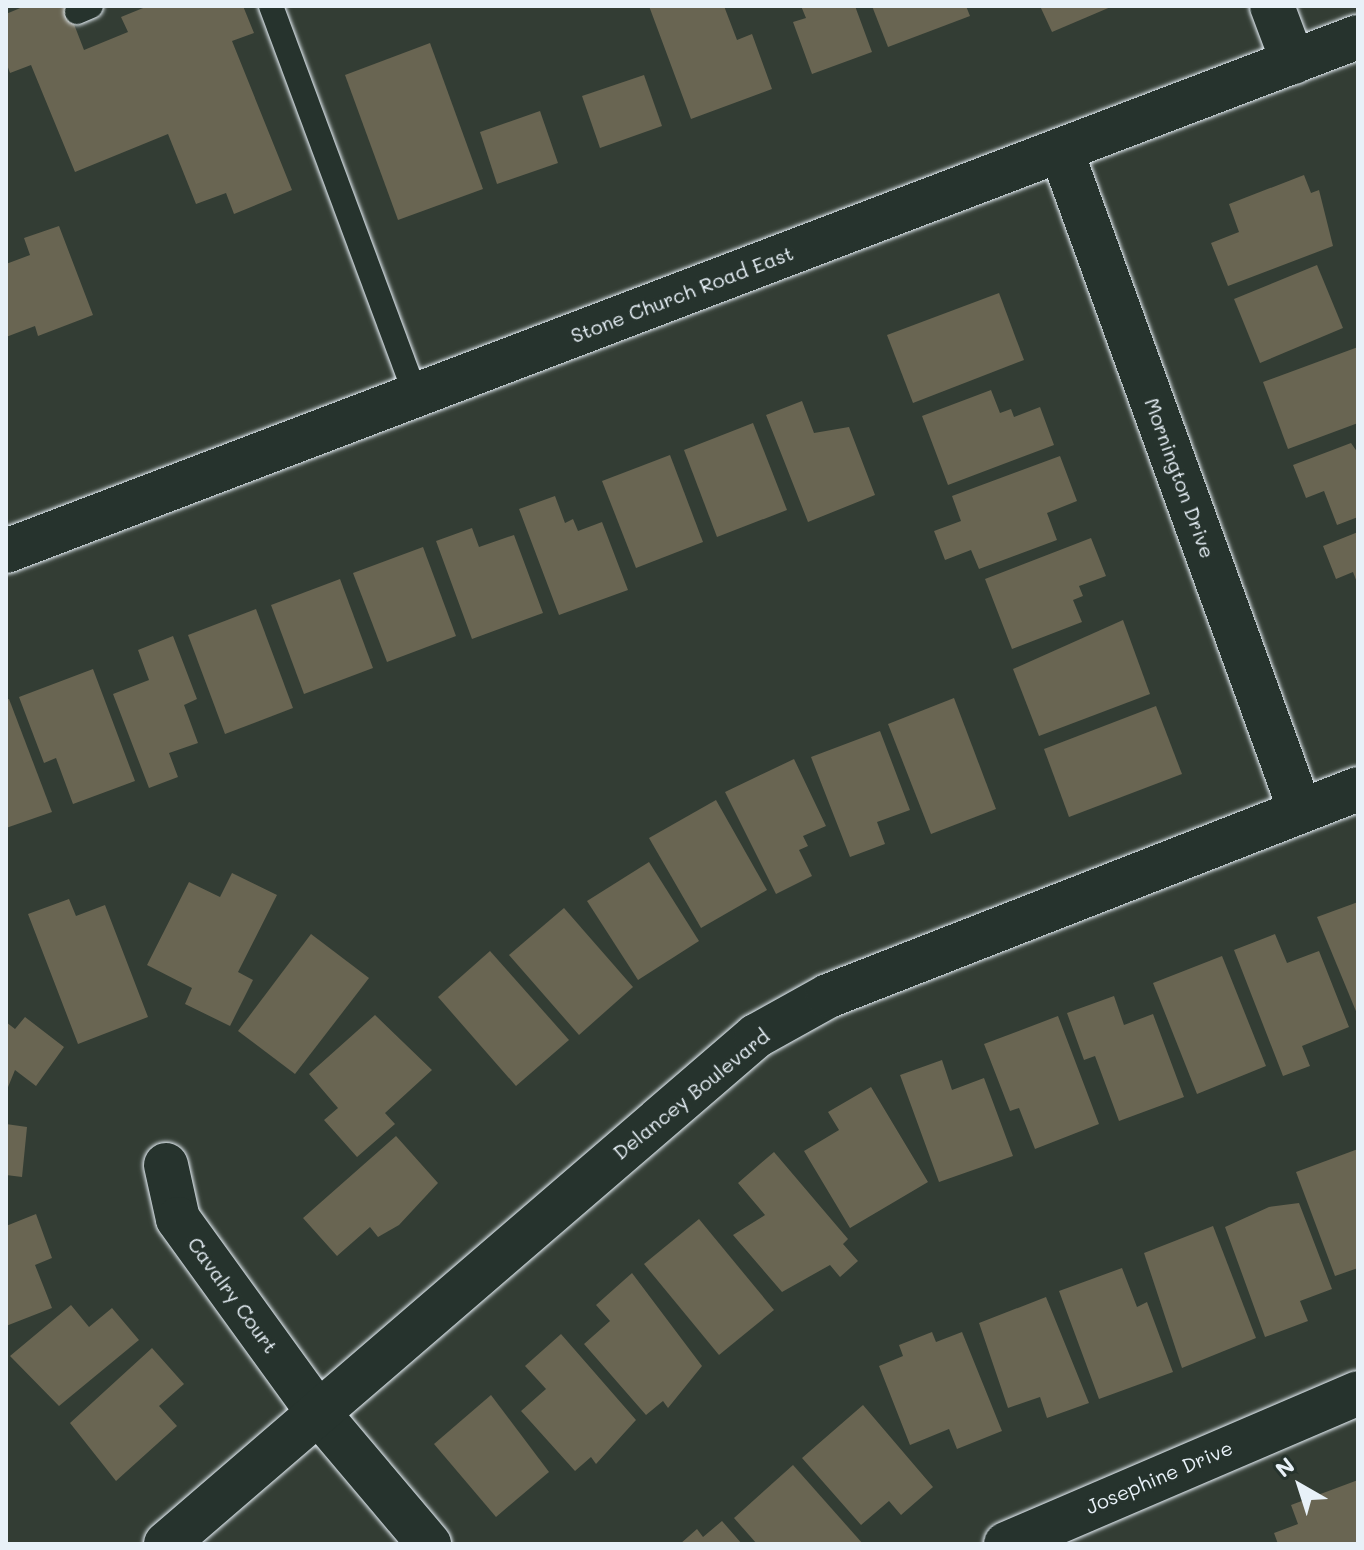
<!DOCTYPE html>
<html>
<head>
<meta charset="utf-8">
<style>
  body { margin:0 }
  #map { position:relative; width:1364px; height:1550px; overflow:hidden; background:#333d34; font-family:Mali,sans-serif }
  div>[style] { position:absolute }
  [style*='--x'] { left:calc(var(--x)*1px); top:calc(var(--y)*1px); width:calc(var(--w)*1px); rotate:calc(var(--a)*1deg) }
  .building>* { inset:0; background:#696552 }
  .roads { filter:drop-shadow(0 0 2px #e8f1f8) drop-shadow(0 0 2px #e8f1f8) }
  .service>* { height:24px; margin:-12px; padding:0 12px; transform-origin:12px; border-radius:12px; background:#26332d }
  .minor>* { height:44px; margin:-22px; padding:0 22px; transform-origin:22px; border-radius:22px; background:#26332d }
  .secondary>* { height:44px; margin:-22px; padding:0 22px; transform-origin:22px; border-radius:22px; background:#26332d }
  span { translate:-50% -50%; white-space:nowrap; text-align:center; line-height:1.15; -webkit-text-stroke:7px #26332d; paint-order:stroke }
  .street-label { font-size:20px; color:#e8f1f8 }
  .frame { position:absolute; inset:0; border:8px solid #e8f1f8; pointer-events:none }
  .north { position:absolute; left:1260px; top:1446px; width:80px; height:80px; -webkit-text-stroke:6px #26332d; paint-order:stroke; rotate:321deg; font-size:22px; font-weight:700; line-height:32px; text-align:center; color:#e8f1f8 }
  .north::after { content:''; display:block; margin:auto; width:28px; height:36px; background:#e8f1f8; clip-path:polygon(50% 0,100% 100%,50% 72%,0 100%) }
</style>
</head>
<body>
<div id="map">
  <div class="building">
    <div style="clip-path:polygon(25px 6px,67px 6px,84px 50px,128px 32px,121px 17px,148px 6px,243px 6px,254px 33px,232px 41px,292px 190px,234px 214px,226px 193px,196px 204px,168px 134px,75px 172px,31px 65px,10px 73px,6px 62px,6px 14px)"></div>
    <div style="clip-path:polygon(649px 6px,724px 6px,737px 40px,752px 34px,772px 89px,691px 119px)"></div>
    <div style="clip-path:polygon(801px 6px,855px 6px,872px 52px,812px 74px,793px 22px,806px 18px)"></div>
    <div style="clip-path:polygon(872px 6px,966px 6px,970px 16px,888px 47px)"></div>
    <div style="clip-path:polygon(1040px 6px,1113px 6px,1052px 32px)"></div>
    <div style="clip-path:polygon(430px 43px,483px 189px,398px 220px,345px 75px)"></div>
    <div style="clip-path:polygon(644px 75px,662px 126px,600px 148px,582px 96px)"></div>
    <div style="clip-path:polygon(540px 111px,558px 163px,497px 184px,480px 132px)"></div>
    <div style="clip-path:polygon(1304px 175px,1311px 193px,1319px 190px,1333px 246px,1228px 286px,1211px 243px,1239px 232px,1229px 204px)"></div>
    <div style="clip-path:polygon(59px 226px,93px 315px,38px 336px,35px 326px,6px 337px,6px 264px,30px 255px,24px 238px)"></div>
    <div style="clip-path:polygon(1317px 265px,1343px 328px,1260px 363px,1234px 299px)"></div>
    <div style="clip-path:polygon(999px 293px,1024px 360px,913px 403px,887px 335px)"></div>
    <div style="clip-path:polygon(1358px 347px,1358px 423px,1288px 449px,1263px 382px)"></div>
    <div style="clip-path:polygon(991px 390px,1000px 413px,1011px 409px,1014px 417px,1040px 407px,1054px 445px,948px 485px,922px 416px)"></div>
    <div style="clip-path:polygon(802px 401px,814px 433px,849px 427px,875px 495px,808px 522px,766px 415px)"></div>
    <div style="clip-path:polygon(753px 423px,787px 510px,717px 537px,684px 450px)"></div>
    <div style="clip-path:polygon(1351px 443px,1358px 453px,1358px 517px,1337px 525px,1324px 491px,1306px 498px,1293px 465px)"></div>
    <div style="clip-path:polygon(670px 455px,703px 542px,636px 568px,602px 481px)"></div>
    <div style="clip-path:polygon(1060px 456px,1077px 501px,1047px 513px,1057px 540px,979px 569px,971px 550px,945px 560px,934px 531px,961px 521px,952px 496px)"></div>
    <div style="clip-path:polygon(555px 496px,565px 523px,573px 519px,578px 531px,602px 522px,628px 590px,559px 615px,519px 509px)"></div>
    <div style="clip-path:polygon(472px 528px,479px 547px,514px 535px,543px 613px,472px 639px,436px 541px)"></div>
    <div style="clip-path:polygon(1358px 532px,1358px 585px,1353px 572px,1336px 579px,1323px 546px)"></div>
    <div style="clip-path:polygon(1091px 538px,1106px 576px,1079px 586px,1083px 596px,1073px 600px,1082px 622px,1012px 649px,985px 579px)"></div>
    <div style="clip-path:polygon(423px 547px,456px 636px,387px 662px,353px 573px)"></div>
    <div style="clip-path:polygon(340px 579px,373px 668px,304px 694px,271px 605px)"></div>
    <div style="clip-path:polygon(256px 609px,293px 708px,225px 734px,188px 635px)"></div>
    <div style="clip-path:polygon(1123px 620px,1150px 694px,1039px 736px,1013px 669px)"></div>
    <div style="clip-path:polygon(173px 636px,197px 699px,184px 705px,198px 743px,169px 753px,178px 777px,149px 788px,113px 694px,149px 680px,138px 650px)"></div>
    <div style="clip-path:polygon(93px 669px,135px 781px,73px 804px,56px 758px,44px 763px,19px 697px)"></div>
    <div style="clip-path:polygon(954px 698px,996px 809px,931px 834px,888px 724px)"></div>
    <div style="clip-path:polygon(9px 699px,52px 812px,6px 828px,6px 700px)"></div>
    <div style="clip-path:polygon(1156px 706px,1182px 774px,1069px 817px,1044px 749px)"></div>
    <div style="clip-path:polygon(880px 731px,910px 810px,877px 822px,885px 844px,850px 857px,811px 757px)"></div>
    <div style="clip-path:polygon(794px 759px,826px 826px,803px 836px,808px 846px,799px 850px,812px 876px,776px 894px,725px 792px)"></div>
    <div style="clip-path:polygon(716px 800px,767px 890px,701px 928px,649px 838px)"></div>
    <div style="clip-path:polygon(649px 862px,699px 941px,638px 980px,587px 901px)"></div>
    <div style="clip-path:polygon(232px 873px,277px 895px,238px 972px,253px 980px,230px 1026px,185px 1004px,192px 988px,147px 965px,189px 882px,220px 897px)"></div>
    <div style="clip-path:polygon(69px 899px,76px 916px,105px 905px,148px 1017px,78px 1044px,28px 914px)"></div>
    <div style="clip-path:polygon(1358px 902px,1358px 1016px,1317px 917px)"></div>
    <div style="clip-path:polygon(564px 908px,633px 987px,579px 1035px,509px 955px)"></div>
    <div style="clip-path:polygon(311px 934px,369px 978px,295px 1074px,238px 1031px)"></div>
    <div style="clip-path:polygon(1275px 934px,1287px 963px,1319px 951px,1349px 1027px,1302px 1046px,1310px 1066px,1283px 1076px,1234px 950px)"></div>
    <div style="clip-path:polygon(490px 951px,569px 1040px,516px 1086px,438px 997px)"></div>
    <div style="clip-path:polygon(1222px 956px,1266px 1066px,1197px 1094px,1153px 983px)"></div>
    <div style="clip-path:polygon(1114px 996px,1124px 1025px,1153px 1014px,1184px 1097px,1119px 1121px,1095px 1056px,1084px 1060px,1067px 1013px)"></div>
    <div style="clip-path:polygon(375px 1015px,432px 1070px,385px 1113px,395px 1124px,357px 1157px,324px 1120px,338px 1108px,309px 1074px)"></div>
    <div style="clip-path:polygon(1058px 1016px,1099px 1124px,1035px 1149px,1019px 1108px,1010px 1111px,984px 1044px)"></div>
    <div style="clip-path:polygon(25px 1017px,64px 1047px,36px 1086px,15px 1070px,6px 1092px,6px 1022px,15px 1029px)"></div>
    <div style="clip-path:polygon(942px 1060px,952px 1090px,984px 1078px,1013px 1156px,939px 1182px,900px 1075px)"></div>
    <div style="clip-path:polygon(871px 1087px,928px 1182px,850px 1228px,804px 1151px,839px 1130px,828px 1112px)"></div>
    <div style="clip-path:polygon(6px 1124px,27px 1127px,22px 1177px,6px 1175px)"></div>
    <div style="clip-path:polygon(396px 1136px,438px 1183px,399px 1225px,378px 1237px,370px 1227px,337px 1256px,303px 1218px)"></div>
    <div style="clip-path:polygon(1358px 1149px,1358px 1268px,1335px 1276px,1296px 1172px)"></div>
    <div style="clip-path:polygon(774px 1152px,848px 1239px,843px 1244px,858px 1261px,840px 1277px,830px 1265px,782px 1292px,733px 1235px,765px 1215px,738px 1183px)"></div>
    <div style="clip-path:polygon(1299px 1203px,1332px 1289px,1300px 1301px,1308px 1321px,1265px 1337px,1225px 1227px,1269px 1207px)"></div>
    <div style="clip-path:polygon(36px 1214px,52px 1258px,35px 1265px,52px 1308px,6px 1326px,6px 1226px)"></div>
    <div style="clip-path:polygon(699px 1219px,774px 1310px,719px 1355px,644px 1264px)"></div>
    <div style="clip-path:polygon(1213px 1226px,1256px 1338px,1182px 1368px,1144px 1253px)"></div>
    <div style="clip-path:polygon(1122px 1268px,1137px 1307px,1147px 1302px,1173px 1372px,1099px 1399px,1059px 1291px)"></div>
    <div style="clip-path:polygon(632px 1273px,702px 1366px,668px 1408px,663px 1401px,646px 1415px,584px 1344px,610px 1321px,596px 1305px)"></div>
    <div style="clip-path:polygon(1046px 1297px,1089px 1403px,1047px 1418px,1040px 1397px,1008px 1408px,979px 1323px)"></div>
    <div style="clip-path:polygon(71px 1305px,89px 1327px,112px 1308px,139px 1340px,59px 1406px,10px 1356px)"></div>
    <div style="clip-path:polygon(932px 1332px,936px 1342px,962px 1332px,1002px 1431px,957px 1449px,949px 1429px,910px 1445px,879px 1366px,903px 1356px,899px 1345px)"></div>
    <div style="clip-path:polygon(561px 1334px,636px 1420px,596px 1464px,591px 1457px,575px 1471px,521px 1411px,546px 1389px,525px 1366px)"></div>
    <div style="clip-path:polygon(152px 1348px,184px 1384px,159px 1406px,177px 1426px,116px 1481px,70px 1423px)"></div>
    <div style="clip-path:polygon(491px 1395px,549px 1472px,496px 1517px,434px 1444px)"></div>
    <div style="clip-path:polygon(863px 1405px,933px 1487px,901px 1515px,889px 1501px,861px 1525px,802px 1458px)"></div>
    <div style="clip-path:polygon(793px 1465px,863px 1544px,757px 1544px,734px 1518px)"></div>
    <div style="clip-path:polygon(1358px 1480px,1358px 1544px,1278px 1544px,1274px 1533px,1298px 1524px,1291px 1505px)"></div>
    <div style="clip-path:polygon(722px 1521px,742px 1544px,680px 1544px,697px 1529px,703px 1537px)"></div>
  </div>
  <div class="roads">
    <div class="service">
      <div style="--x:271;--y:6;--w:415;--a:69.6"></div>
      <div style="--x:77;--y:12;--w:15;--a:-23"></div>
    </div>
    <div class="minor">
      <div style="--x:1272;--y:6;--w:60;--a:69.4"></div>
      <div style="--x:1061;--y:150;--w:699;--a:70.09"></div>
      <div style="--x:166;--y:1165;--w:55;--a:77.5"></div>
      <div style="--x:178;--y:1219;--w:242;--a:54.1"></div>
      <div style="--x:320;--y:1415;--w:169;--a:49.8"></div>
      <div style="--x:166;--y:1544;--w:779;--a:-40.73"></div>
      <div style="--x:756;--y:1036;--w:82;--a:-29.1"></div>
      <div style="--x:828;--y:996;--w:569;--a:-21.33"></div>
      <div style="--x:1006;--y:1544;--w:383;--a:-23.2"></div>
    </div>
    <div class="secondary">
      <div style="--x:6;--y:551;--w:1446;--a:-20.82"></div>
    </div>
  </div>
  <div class="street-label">
    <span style="left:682px;top:294px;rotate:-21deg">Stone Church Road East</span>
    <span style="left:1180px;top:478px;rotate:70deg">Mornington Drive</span>
    <span style="left:691px;top:1094px;rotate:-39deg">Delancey Boulevard</span>
    <span style="left:233px;top:1295px;rotate:54deg">Cavalry Court</span>
    <span style="left:1159px;top:1477px;rotate:-23deg">Josephine Drive</span>
  </div>
  <div class="frame"></div>
  <div class="north">N</div>
</div>
</body>
</html>
